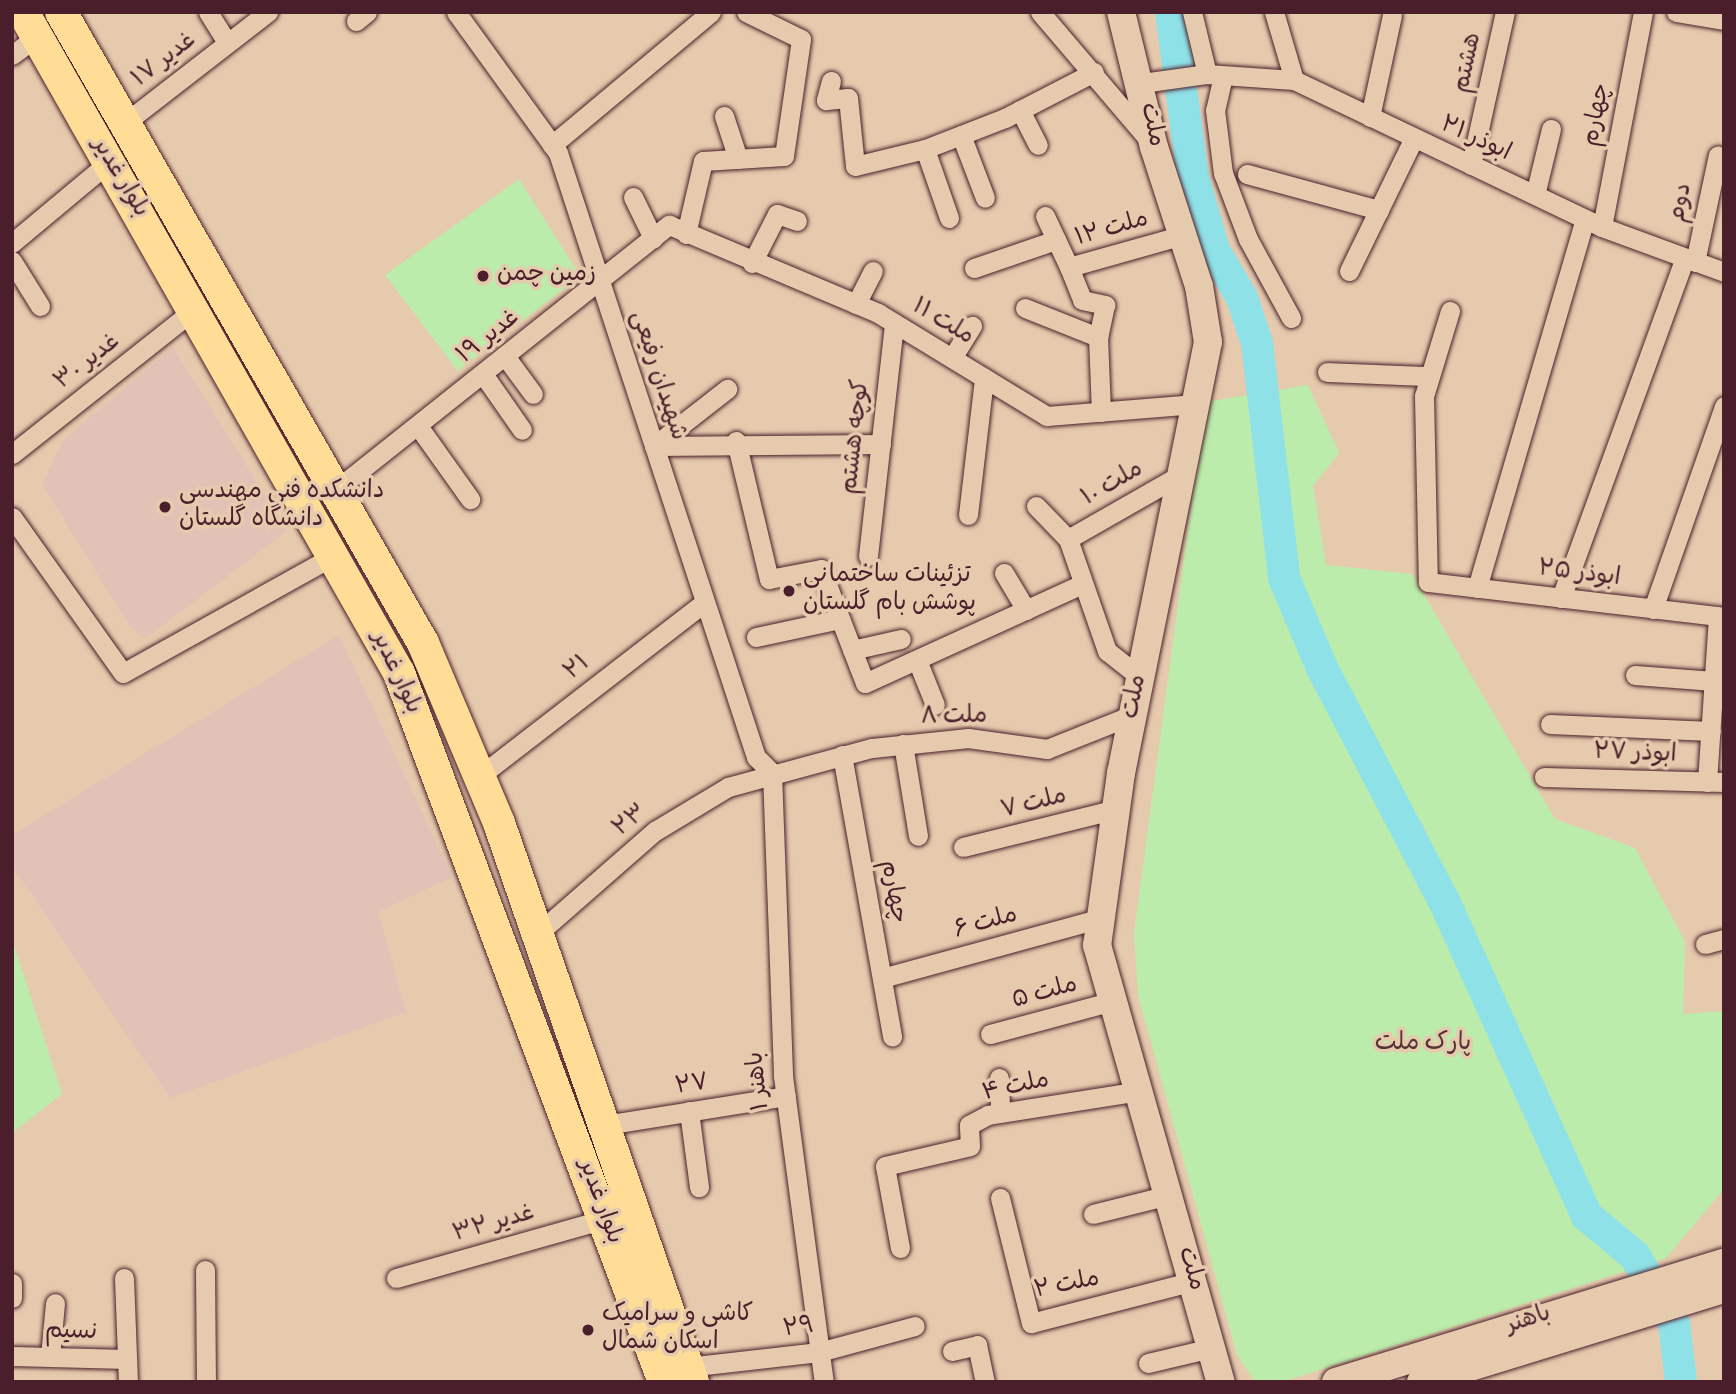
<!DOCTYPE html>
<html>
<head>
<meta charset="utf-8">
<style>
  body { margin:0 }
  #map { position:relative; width:1736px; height:1394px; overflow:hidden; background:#e6caad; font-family:Dekko,"Playpen Sans Arabic",sans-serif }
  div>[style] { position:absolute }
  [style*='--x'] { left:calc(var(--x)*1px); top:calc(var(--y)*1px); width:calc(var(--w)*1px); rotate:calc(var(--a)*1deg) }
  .built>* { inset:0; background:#e2c1b7 }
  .green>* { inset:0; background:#bcecab }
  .river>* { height:32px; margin:-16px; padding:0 16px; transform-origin:16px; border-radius:16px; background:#8fe1e8 }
  .roads { filter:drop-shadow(0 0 2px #4a1f2b) drop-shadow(0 0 2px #4a1f2b) }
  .street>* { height:19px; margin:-9.5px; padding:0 9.5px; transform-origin:9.5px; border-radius:9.5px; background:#e6caad }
  .secondary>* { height:28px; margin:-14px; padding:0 14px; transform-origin:14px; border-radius:14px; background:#e6caad }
  .primary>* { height:32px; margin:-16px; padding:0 16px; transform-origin:16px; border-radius:16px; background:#ffdd96 }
  .dots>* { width:19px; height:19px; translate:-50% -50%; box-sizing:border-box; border:4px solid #e6caad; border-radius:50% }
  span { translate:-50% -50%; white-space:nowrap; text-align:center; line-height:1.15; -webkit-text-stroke:7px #e6caad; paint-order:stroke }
  .street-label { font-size:24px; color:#4a1f2b }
  .poi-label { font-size:24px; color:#4a1f2b }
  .left { translate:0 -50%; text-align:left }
  .park-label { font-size:24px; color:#553438 }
  .frame { position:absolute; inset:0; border:14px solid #4a1f2b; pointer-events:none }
</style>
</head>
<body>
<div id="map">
  <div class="built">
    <div style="clip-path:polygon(173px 347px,287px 531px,145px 639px,130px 627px,42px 484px,64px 439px)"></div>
    <div style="clip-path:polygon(339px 635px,452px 877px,378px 912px,406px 1012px,170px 1098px,12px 866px,12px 835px)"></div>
  </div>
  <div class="green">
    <div style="clip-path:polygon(519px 179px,580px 276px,458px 371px,385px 275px)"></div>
    <div style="clip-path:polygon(1308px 385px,1339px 453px,1313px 486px,1326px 565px,1412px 574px,1555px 819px,1635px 848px,1685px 942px,1683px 1014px,1724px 1011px,1724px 1189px,1666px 1258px,1282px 1382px,1255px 1382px,1237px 1355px,1138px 995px,1134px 933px,1205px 402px)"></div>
    <div style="clip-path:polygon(12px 939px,62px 1094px,12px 1133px)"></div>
  </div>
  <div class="river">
    <div style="--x:1171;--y:12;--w:167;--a:82.5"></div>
    <div style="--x:1193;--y:178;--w:75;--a:73.7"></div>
    <div style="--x:1214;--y:250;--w:56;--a:59.7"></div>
    <div style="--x:1242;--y:298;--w:47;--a:71.6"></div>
    <div style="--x:1257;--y:343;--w:237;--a:83.4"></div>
    <div style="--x:1284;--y:578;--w:98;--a:67.1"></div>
    <div style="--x:1322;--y:668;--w:263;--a:62.4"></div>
    <div style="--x:1444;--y:901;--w:346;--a:65.6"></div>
    <div style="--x:1587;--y:1216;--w:62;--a:39.8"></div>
    <div style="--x:1635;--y:1256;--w:78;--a:59.8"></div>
    <div style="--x:1674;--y:1323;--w:59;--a:83.2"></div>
  </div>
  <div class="roads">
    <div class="street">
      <div style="--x:208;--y:12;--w:36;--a:58"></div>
      <div style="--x:456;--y:12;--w:174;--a:54.1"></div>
      <div style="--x:558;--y:153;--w:636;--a:71.85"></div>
      <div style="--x:756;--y:757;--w:23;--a:45"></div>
      <div style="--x:1040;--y:12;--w:168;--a:49.6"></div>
      <div style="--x:1192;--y:12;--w:64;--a:76.4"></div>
      <div style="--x:1274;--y:12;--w:71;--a:73.6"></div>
      <div style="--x:1676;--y:12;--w:49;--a:9.5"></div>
      <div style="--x:356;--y:21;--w:14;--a:-39"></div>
      <div style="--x:12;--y:55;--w:31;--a:-37"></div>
      <div style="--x:1223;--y:76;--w:35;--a:103"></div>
      <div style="--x:1215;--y:110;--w:64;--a:82.8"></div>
      <div style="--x:1223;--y:173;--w:71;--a:69.3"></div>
      <div style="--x:1248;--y:239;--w:90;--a:61.4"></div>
      <div style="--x:831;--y:81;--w:20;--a:105"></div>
      <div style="--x:826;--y:100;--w:22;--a:-5"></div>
      <div style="--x:848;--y:98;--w:68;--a:84.1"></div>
      <div style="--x:855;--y:166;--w:72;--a:-13.7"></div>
      <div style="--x:925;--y:149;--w:86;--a:-21.2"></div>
      <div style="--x:1005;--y:118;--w:100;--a:-27.3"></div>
      <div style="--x:1142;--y:83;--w:66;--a:-7.9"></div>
      <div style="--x:1207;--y:74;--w:87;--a:3.9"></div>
      <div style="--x:1294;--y:80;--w:341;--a:25.5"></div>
      <div style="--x:1602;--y:227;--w:130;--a:20.2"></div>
      <div style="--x:1020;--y:110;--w:39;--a:63"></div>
      <div style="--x:724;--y:116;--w:45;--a:72"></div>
      <div style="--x:1370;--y:117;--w:104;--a:-77.8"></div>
      <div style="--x:126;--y:122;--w:180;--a:-37.8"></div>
      <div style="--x:961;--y:135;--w:67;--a:69.1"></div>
      <div style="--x:552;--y:145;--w:207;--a:-39.9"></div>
      <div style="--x:925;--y:149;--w:73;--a:70.8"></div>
      <div style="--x:1471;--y:165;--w:157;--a:-77.5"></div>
      <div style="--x:1247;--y:174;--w:137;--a:15.3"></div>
      <div style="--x:1535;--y:195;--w:68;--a:-76.4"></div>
      <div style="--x:633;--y:197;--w:46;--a:64"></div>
      <div style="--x:1045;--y:216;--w:56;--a:64.8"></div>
      <div style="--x:1069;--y:267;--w:118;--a:-15.7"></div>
      <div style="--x:1602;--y:227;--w:219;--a:-79.2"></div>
      <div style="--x:686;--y:234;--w:75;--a:-76.9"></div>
      <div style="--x:703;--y:161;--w:81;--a:-3.5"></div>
      <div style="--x:784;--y:156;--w:118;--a:-81.7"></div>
      <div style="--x:801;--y:39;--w:61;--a:-153.9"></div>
      <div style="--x:12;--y:243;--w:126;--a:-39.9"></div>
      <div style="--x:12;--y:261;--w:53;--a:58.1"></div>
      <div style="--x:1695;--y:262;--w:109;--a:-77.9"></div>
      <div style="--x:752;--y:263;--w:55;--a:-63"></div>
      <div style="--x:777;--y:214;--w:21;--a:19"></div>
      <div style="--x:1069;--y:267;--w:35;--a:68"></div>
      <div style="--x:1082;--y:300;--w:24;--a:12"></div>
      <div style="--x:1105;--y:305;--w:33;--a:102"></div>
      <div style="--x:1098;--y:337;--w:75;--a:87.7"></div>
      <div style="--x:974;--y:268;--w:87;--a:-18.9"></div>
      <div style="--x:1349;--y:271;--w:148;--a:-64"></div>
      <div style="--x:856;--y:304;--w:37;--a:-63"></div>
      <div style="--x:1025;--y:308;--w:79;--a:21.7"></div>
      <div style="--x:1450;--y:311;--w:89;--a:107"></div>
      <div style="--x:1424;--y:396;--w:186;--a:88.8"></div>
      <div style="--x:1428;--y:582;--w:298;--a:6.7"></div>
      <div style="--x:505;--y:356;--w:47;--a:53.6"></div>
      <div style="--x:952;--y:358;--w:38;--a:-58"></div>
      <div style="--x:1327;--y:372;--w:100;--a:2.3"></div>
      <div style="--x:483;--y:374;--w:68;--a:55.1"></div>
      <div style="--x:418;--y:426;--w:90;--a:54.5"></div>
      <div style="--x:736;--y:441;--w:142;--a:76.6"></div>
      <div style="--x:769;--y:579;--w:53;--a:-10.9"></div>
      <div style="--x:821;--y:569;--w:122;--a:68.9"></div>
      <div style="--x:865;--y:683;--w:236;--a:-24.5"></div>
      <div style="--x:654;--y:446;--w:227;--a:-0.5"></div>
      <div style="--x:654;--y:446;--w:93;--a:-38"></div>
      <div style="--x:12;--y:454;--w:232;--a:-38.4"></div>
      <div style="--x:338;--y:488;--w:423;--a:-38.5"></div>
      <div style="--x:669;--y:225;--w:227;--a:22.8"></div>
      <div style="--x:878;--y:313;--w:198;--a:31.4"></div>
      <div style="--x:1047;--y:416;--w:149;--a:-4.6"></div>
      <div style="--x:1036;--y:506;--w:46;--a:45.9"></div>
      <div style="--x:1068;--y:539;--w:119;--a:70.8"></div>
      <div style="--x:1107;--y:651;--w:42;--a:38.2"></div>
      <div style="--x:968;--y:515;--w:138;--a:-83.3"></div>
      <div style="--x:12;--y:517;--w:191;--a:54.6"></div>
      <div style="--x:123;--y:673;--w:240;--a:-29.1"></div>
      <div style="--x:1068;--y:539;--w:131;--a:-29.7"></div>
      <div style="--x:868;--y:556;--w:234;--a:-83.6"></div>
      <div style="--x:1004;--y:573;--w:43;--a:59.3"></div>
      <div style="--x:1477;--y:588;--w:384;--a:-73.7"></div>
      <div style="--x:1561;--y:598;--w:362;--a:-70"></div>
      <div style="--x:1653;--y:609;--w:215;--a:-70.7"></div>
      <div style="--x:756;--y:637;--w:86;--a:-12.1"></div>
      <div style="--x:852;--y:650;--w:50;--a:-12.7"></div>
      <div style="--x:917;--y:660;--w:48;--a:68.2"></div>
      <div style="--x:1635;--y:675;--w:79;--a:4.3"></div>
      <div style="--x:1550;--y:724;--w:161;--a:2.5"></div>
      <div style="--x:903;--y:744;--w:93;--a:80.7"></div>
      <div style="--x:842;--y:755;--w:286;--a:79.9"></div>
      <div style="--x:772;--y:773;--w:303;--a:87.9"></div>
      <div style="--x:783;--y:1076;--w:309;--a:82.4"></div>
      <div style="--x:481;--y:775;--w:283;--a:-37.7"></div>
      <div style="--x:1544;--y:777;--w:180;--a:1.6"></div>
      <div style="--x:1707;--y:782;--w:166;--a:-86.2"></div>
      <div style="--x:963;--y:847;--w:158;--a:-13.9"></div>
      <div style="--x:536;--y:935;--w:158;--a:-41.2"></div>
      <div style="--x:655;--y:831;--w:85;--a:-31.1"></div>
      <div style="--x:728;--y:787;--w:149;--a:-15.2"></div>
      <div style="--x:872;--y:748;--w:97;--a:-5.9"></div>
      <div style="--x:968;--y:738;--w:80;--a:7.9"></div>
      <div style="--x:1047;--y:749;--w:92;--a:-21.8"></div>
      <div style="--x:1705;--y:944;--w:20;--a:-15"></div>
      <div style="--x:882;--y:978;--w:228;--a:-15.3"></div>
      <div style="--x:990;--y:1034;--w:127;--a:-15"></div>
      <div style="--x:999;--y:1078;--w:35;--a:88"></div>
      <div style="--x:689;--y:1111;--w:77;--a:82.5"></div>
      <div style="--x:605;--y:1125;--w:183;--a:-9.1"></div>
      <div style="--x:1000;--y:1198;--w:129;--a:76.1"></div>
      <div style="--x:1031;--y:1323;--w:167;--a:-14.5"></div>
      <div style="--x:1093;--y:1214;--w:78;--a:-14"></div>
      <div style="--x:900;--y:1248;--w:83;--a:-100.4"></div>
      <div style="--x:885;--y:1166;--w:87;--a:-13.2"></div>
      <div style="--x:970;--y:1146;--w:21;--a:-93"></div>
      <div style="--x:969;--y:1125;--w:21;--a:-28"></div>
      <div style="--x:988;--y:1115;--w:153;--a:-9"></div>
      <div style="--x:205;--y:1270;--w:112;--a:89.5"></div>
      <div style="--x:124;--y:1278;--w:104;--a:87.8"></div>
      <div style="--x:396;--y:1278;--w:217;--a:-15.8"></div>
      <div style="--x:12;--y:1283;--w:15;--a:90"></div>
      <div style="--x:952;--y:1351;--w:26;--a:-13"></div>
      <div style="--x:977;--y:1345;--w:38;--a:78"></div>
      <div style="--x:12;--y:1356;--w:115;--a:1.5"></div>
      <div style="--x:50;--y:1357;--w:54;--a:-84.7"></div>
      <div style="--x:1148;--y:1363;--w:65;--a:-13.4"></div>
      <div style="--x:687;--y:1367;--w:133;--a:-6.5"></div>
      <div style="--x:819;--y:1352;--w:99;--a:-15.2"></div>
    </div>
    <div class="secondary">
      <div style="--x:1121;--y:12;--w:139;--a:76.3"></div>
      <div style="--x:1154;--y:147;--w:146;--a:72.1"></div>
      <div style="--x:1199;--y:286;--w:57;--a:80.9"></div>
      <div style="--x:1208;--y:342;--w:440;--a:101.4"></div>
      <div style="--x:1121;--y:773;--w:174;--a:97.9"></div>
      <div style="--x:1097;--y:945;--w:454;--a:74.2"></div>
      <div style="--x:1336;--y:1382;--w:406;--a:-17.1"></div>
      <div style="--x:1421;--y:1382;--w:317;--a:-17.1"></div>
    </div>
    <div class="primary">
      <div style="--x:23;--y:12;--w:760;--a:60.37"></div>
      <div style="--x:399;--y:673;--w:757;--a:69.51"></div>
      <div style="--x:61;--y:12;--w:727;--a:60.16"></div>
      <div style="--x:423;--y:643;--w:195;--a:67.1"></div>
      <div style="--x:499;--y:823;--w:592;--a:70.86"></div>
    </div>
  </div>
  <div class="dots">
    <div style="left:483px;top:276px;background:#4a1f2b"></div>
    <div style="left:165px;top:507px;background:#4a1f2b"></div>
    <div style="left:789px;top:591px;background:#4a1f2b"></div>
    <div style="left:588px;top:1330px;background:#4a1f2b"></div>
  </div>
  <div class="street-label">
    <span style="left:165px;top:61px;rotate:-38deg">۱۷ غدیر</span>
    <span style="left:1469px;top:63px;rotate:-78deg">هشتم</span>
    <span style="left:1598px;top:115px;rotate:-79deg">چهارم</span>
    <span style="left:1151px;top:125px;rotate:78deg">ملت</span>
    <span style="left:1475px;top:140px;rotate:25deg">۲۱ ابوذر</span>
    <span style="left:119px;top:178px;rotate:59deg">بلوار غدیر</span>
    <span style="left:1682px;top:203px;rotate:-78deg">دوم</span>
    <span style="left:1112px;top:230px;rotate:-16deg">۱۲ ملت</span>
    <span style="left:942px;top:323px;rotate:31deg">۱۱ ملت</span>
    <span style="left:489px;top:338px;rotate:-38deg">۱۹ غدیر</span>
    <span style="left:88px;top:363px;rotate:-38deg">غدیر ۳۰</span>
    <span style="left:657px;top:376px;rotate:72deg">شهیدان رفیعی</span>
    <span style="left:857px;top:437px;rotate:-84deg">کوچه هشتم</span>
    <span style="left:1113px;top:485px;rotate:-30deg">ملت ۱۰</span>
    <span style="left:1579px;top:575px;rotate:7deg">ابوذر ۲۵</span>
    <span style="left:578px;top:669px;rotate:-38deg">۲۱</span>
    <span style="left:395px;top:673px;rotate:65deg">بلوار غدیر</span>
    <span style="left:1136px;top:697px;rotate:-79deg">ملت</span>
    <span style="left:954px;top:718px;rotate:-1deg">۸ ملت</span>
    <span style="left:1635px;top:755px;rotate:2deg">ابوذر ۲۷</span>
    <span style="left:1034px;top:805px;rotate:-14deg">۷ ملت</span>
    <span style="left:631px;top:822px;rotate:-38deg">۲۳</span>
    <span style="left:892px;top:892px;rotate:80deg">چهارم</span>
    <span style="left:986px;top:924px;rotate:-15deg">۶ ملت</span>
    <span style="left:1045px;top:994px;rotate:-15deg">۵ ملت</span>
    <span style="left:760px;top:1081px;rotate:-96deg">باهنر ۱</span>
    <span style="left:692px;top:1086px;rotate:-9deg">۲۷</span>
    <span style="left:1016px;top:1088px;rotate:-12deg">۴ ملت</span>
    <span style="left:599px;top:1202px;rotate:70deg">بلوار غدیر</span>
    <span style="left:494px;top:1225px;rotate:-16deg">۳۲ غدیر</span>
    <span style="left:1190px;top:1269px;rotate:74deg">ملت</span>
    <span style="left:1067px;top:1286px;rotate:-11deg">۲ ملت</span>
    <span style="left:1529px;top:1321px;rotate:-18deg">باهنر</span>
    <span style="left:799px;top:1329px;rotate:-8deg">۲۹</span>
    <span style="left:71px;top:1333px;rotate:2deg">نسیم</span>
  </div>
  <div class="poi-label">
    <span class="left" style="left:497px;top:276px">زمین چمن</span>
    <span class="left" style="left:179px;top:507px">دانشکده فنی مهندسی<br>دانشگاه گلستان</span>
    <span class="left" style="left:803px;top:591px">تزئینات ساختمانی<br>پوشش بام گلستان</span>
    <span class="left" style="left:602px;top:1330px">کاشی و سرامیک<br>اسکان شمال</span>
  </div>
  <div class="park-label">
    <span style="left:1423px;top:1045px">پارک ملت</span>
  </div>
  <div class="frame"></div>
</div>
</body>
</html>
